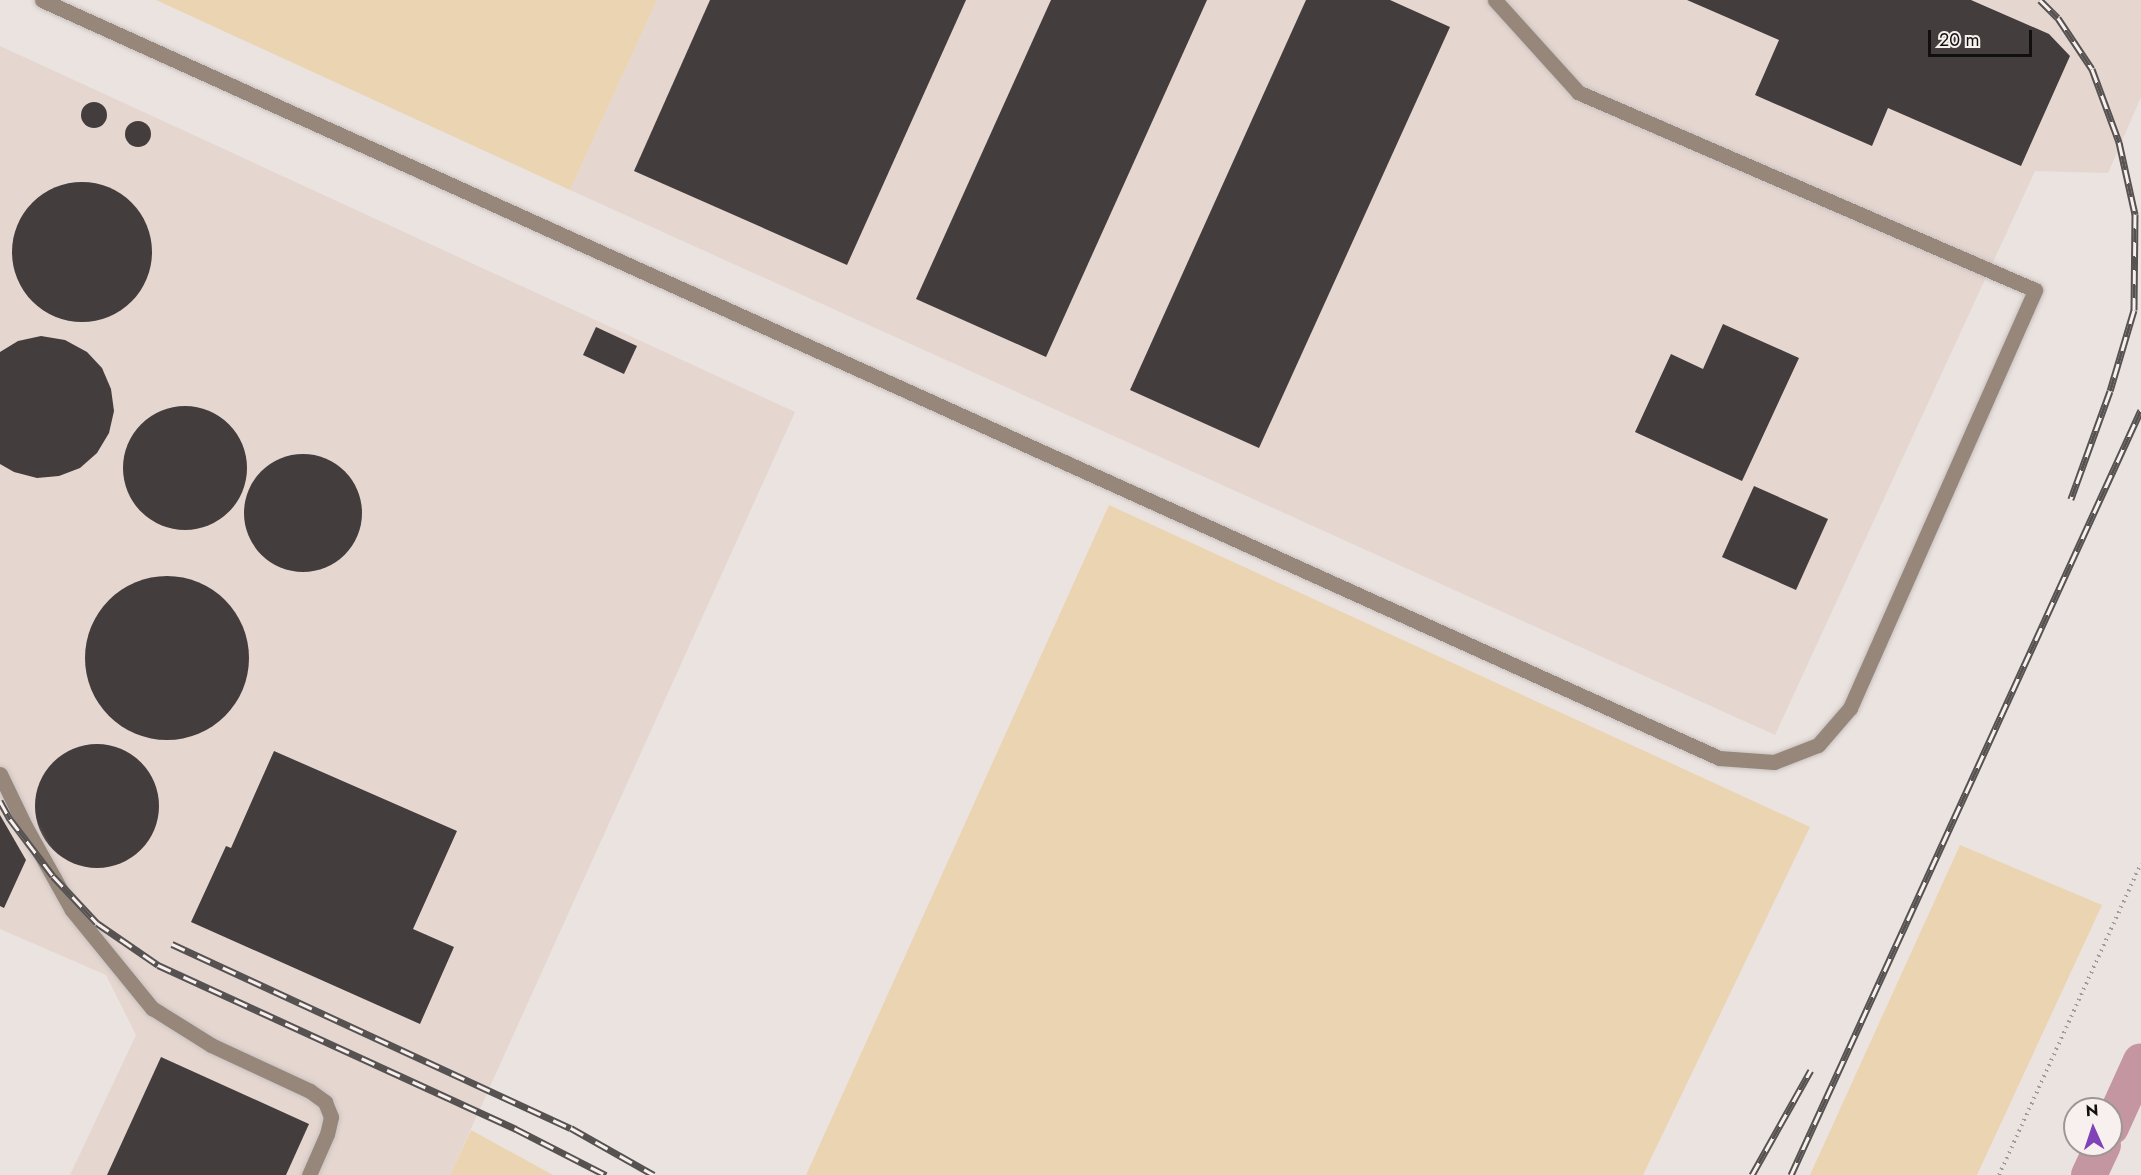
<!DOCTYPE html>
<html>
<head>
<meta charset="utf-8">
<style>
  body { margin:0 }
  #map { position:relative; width:2141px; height:1175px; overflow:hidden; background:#ebe3e0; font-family:Jost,sans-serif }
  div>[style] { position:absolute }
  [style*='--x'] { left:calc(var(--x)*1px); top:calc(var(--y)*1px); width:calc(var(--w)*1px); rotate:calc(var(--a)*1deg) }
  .built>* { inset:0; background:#e5d6d0 }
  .green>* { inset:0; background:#ebd4b2 }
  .canal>* { height:36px; margin:-18px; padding:0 18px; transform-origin:18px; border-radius:18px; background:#c496a2 }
  .building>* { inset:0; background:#443d3d }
  .round { border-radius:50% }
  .path>* { height:4px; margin-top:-2px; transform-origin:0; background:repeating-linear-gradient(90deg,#a09a98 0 1.5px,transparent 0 6px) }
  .roads { filter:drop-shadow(0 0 2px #c8c1bf) drop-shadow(0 0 2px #c8c1bf) }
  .minor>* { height:15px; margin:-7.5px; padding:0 7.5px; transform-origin:7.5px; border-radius:7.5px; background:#97877b }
  .rail>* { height:7px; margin-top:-3.5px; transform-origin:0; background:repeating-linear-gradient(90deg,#f8f0ee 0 14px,#565251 0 28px); box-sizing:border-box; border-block:2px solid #565251 }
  span { translate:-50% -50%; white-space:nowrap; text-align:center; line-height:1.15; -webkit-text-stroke:6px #f8f0ee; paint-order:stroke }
  .north { position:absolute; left:2063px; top:1097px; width:60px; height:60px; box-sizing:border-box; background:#f8f0ee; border:2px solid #9c9695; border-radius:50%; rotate:357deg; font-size:16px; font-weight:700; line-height:24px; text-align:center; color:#12100f }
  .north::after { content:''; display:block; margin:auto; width:21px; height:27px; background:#7f42b8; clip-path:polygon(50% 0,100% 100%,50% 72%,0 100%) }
  .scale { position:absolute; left:1928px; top:30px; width:104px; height:27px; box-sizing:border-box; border:3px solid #12100f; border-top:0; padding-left:8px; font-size:18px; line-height:21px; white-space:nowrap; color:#12100f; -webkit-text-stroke:4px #f8f0ee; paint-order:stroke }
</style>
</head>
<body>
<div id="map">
  <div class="built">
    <div style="clip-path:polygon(657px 0,2141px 0,2141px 97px,2108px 173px,2035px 171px,1775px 735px,570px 190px)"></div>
    <div style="clip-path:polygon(0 46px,795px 412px,450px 1175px,70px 1175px,136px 1035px,106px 975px,0 929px)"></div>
  </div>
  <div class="green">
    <div style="clip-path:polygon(156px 0,657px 0,570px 190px)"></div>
    <div style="clip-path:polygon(1109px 505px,1810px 827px,1643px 1175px,806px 1175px)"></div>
    <div style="clip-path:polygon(1960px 845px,2102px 905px,1977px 1175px,1810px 1175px)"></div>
    <div style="clip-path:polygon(471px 1130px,553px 1175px,450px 1175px)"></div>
  </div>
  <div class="canal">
    <div style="--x:2111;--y:1127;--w:72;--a:-65.6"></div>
    <div style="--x:2089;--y:1175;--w:33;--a:-65"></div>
  </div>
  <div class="building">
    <div style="clip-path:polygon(710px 0,966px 0,847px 265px,634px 171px)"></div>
    <div style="clip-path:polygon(1051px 0,1207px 0,1046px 357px,916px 299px)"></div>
    <div style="clip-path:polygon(1306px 0,1390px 0,1450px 27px,1259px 448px,1130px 390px)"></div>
    <div style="clip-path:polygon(1687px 0,1971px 0,2049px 34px,2070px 56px,2021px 166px,1888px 108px,1872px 146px,1755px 95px,1779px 40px)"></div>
    <div class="round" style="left:81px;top:102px;width:26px;height:26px"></div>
    <div class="round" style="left:125px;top:121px;width:26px;height:26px"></div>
    <div class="round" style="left:12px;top:182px;width:140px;height:140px"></div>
    <div style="clip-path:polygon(1723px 324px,1799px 358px,1742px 481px,1635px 432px,1671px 354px,1703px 369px)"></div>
    <div style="clip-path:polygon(596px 327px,637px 346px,624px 374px,583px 355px)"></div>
    <div style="clip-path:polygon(41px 336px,65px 340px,87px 352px,102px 368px,111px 389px,114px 411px,109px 433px,97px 453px,80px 468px,59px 476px,37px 478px,14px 472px,0 464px,0 352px,18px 341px)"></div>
    <div class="round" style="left:123px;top:406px;width:124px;height:124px"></div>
    <div class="round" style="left:244px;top:454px;width:118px;height:118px"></div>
    <div style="clip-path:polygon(1754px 486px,1828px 519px,1796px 590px,1722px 557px)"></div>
    <div class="round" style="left:85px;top:576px;width:164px;height:164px"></div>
    <div class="round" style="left:35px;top:744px;width:124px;height:124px"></div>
    <div style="clip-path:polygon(274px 751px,457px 831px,413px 929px,454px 947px,420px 1024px,191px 922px,226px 846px,231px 848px)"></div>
    <div style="clip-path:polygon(0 815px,26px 860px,4px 908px,0 906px)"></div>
    <div style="clip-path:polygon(161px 1057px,309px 1124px,286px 1175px,107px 1175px)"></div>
  </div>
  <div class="path">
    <div style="--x:1999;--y:1175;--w:342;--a:-65.5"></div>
  </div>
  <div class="roads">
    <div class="minor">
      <div style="--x:42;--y:0;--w:1840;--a:24.32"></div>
      <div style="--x:1719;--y:758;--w:55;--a:4.2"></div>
      <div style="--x:1774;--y:762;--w:47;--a:-21.1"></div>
      <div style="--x:1818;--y:745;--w:49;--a:-49.1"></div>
      <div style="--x:1850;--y:708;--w:457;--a:-66.1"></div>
      <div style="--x:2035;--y:290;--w:498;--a:-156.6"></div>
      <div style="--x:1578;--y:92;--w:124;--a:-132.1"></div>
      <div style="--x:0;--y:774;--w:58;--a:64.3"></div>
      <div style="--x:25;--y:826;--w:96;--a:60.8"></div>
      <div style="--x:72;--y:910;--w:127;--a:50.8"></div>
      <div style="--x:152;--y:1008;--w:70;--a:32.1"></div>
      <div style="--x:211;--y:1045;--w:109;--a:24.9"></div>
      <div style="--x:310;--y:1091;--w:19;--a:36"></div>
      <div style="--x:325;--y:1102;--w:16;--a:68"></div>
      <div style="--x:331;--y:1117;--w:17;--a:103"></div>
      <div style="--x:327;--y:1134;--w:45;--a:113.7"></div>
    </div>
  </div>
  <div class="rail">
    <div style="--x:2040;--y:0;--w:25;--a:45"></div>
    <div style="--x:2058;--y:18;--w:61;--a:56.3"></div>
    <div style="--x:2092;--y:69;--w:78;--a:69.7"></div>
    <div style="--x:2119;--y:142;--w:74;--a:77.5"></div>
    <div style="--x:2135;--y:214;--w:96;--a:90.6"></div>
    <div style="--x:2134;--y:310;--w:84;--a:106.5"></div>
    <div style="--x:2110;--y:391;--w:115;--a:109.9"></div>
    <div style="--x:0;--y:801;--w:21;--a:61"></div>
    <div style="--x:10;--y:819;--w:71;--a:53"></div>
    <div style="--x:53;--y:876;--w:64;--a:46.9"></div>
    <div style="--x:97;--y:923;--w:74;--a:34.5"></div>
    <div style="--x:158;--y:965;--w:394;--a:24.6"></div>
    <div style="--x:516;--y:1129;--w:101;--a:27.1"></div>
    <div style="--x:172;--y:944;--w:439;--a:24.8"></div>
    <div style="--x:571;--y:1128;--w:95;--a:29.5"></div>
    <div style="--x:1752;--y:1175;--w:120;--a:-60.7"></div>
    <div style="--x:1791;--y:1175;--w:841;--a:-65.42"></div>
  </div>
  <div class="north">N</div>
  <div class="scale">20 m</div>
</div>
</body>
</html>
